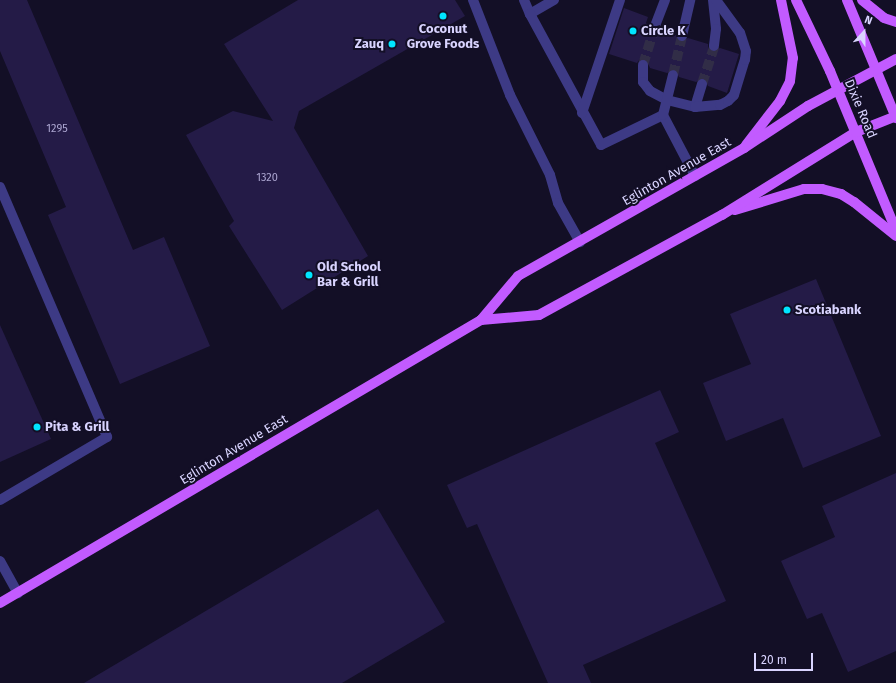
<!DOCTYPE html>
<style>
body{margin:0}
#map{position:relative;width:896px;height:683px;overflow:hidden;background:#130f26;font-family:"Fira Sans",sans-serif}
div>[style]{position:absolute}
.building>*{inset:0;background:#241b47}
.minor-tunnel>*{height:10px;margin-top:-5px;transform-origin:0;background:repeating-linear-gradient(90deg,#312d47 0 10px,transparent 0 15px)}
.minor>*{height:10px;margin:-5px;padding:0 5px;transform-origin:5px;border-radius:5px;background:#3d3a85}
.major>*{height:10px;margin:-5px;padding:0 5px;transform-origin:5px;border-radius:5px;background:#c25bff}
.dots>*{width:11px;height:11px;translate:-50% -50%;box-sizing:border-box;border:2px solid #130f26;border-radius:50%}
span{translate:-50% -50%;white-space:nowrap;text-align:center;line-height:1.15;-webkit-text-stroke:4px #130f26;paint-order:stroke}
.number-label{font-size:11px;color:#aca6d1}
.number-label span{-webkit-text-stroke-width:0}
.poi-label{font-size:13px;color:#d9d4ff;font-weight:700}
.left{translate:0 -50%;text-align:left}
.right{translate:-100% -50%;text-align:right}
.street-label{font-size:13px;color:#d9d4ff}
.north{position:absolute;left:844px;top:12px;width:40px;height:40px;-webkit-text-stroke:3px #130f26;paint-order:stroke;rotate:21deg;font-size:11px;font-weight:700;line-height:16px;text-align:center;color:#d9d4ff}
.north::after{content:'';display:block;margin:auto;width:14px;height:18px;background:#d9d4ff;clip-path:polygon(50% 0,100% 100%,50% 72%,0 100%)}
.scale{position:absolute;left:754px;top:653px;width:59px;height:18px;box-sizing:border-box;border:2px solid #d9d4ff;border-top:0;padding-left:5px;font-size:12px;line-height:14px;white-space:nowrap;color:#d9d4ff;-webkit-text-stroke:3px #130f26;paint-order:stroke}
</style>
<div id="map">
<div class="building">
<i style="clip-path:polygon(0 0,27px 0,133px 250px,164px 237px,210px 346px,120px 384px,48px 215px,66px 207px,0 51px)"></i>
<i style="clip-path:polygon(298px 0,455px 0,465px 16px,299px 111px,294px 128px,368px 256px,282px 310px,229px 226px,234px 221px,186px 135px,233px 111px,273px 121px,224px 44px)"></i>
<i style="clip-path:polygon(624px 8px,648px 17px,646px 23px,652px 32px,661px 29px,676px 34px,680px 42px,688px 38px,708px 44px,708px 49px,713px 52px,720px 48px,739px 54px,727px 93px,708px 86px,704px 78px,696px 82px,679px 77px,675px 69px,667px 73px,650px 68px,646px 59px,640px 59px,637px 63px,609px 54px)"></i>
<i style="clip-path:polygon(816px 279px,881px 436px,803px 468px,783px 418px,726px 441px,703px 383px,751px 364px,730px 314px)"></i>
<i style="clip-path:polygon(0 325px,51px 439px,0 462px)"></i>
<i style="clip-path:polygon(660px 390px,679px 432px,655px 443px,726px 601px,583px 665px,591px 683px,548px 683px,477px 524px,467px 528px,447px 485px)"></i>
<i style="clip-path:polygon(896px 473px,896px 651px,848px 672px,822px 613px,807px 619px,781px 561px,835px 537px,822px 506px)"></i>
<i style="clip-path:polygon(378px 509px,445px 622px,342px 683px,84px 683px)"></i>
</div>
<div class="minor-tunnel">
<i style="left:643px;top:65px;width:41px;rotate:-72.9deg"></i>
<i style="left:673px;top:75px;width:40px;rotate:-77deg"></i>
<i style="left:702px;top:84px;width:40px;rotate:-72deg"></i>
</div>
<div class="minor">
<i style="left:473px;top:0;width:102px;rotate:68.7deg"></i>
<i style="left:510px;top:95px;width:89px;rotate:63.4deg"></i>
<i style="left:550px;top:175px;width:29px;rotate:74deg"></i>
<i style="left:558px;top:203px;width:45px;rotate:60.6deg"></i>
<i style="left:524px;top:0;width:15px;rotate:67deg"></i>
<i style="left:554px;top:0;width:28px;rotate:150deg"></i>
<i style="left:530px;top:14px;width:149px;rotate:61.5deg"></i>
<i style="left:601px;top:145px;width:69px;rotate:-25.8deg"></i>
<i style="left:663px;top:115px;width:69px;rotate:62.3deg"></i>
<i style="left:713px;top:0;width:29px;rotate:84deg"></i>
<i style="left:716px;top:29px;width:17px;rotate:97deg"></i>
<i style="left:655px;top:26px;width:28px;rotate:-69deg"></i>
<i style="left:682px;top:36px;width:37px;rotate:-77deg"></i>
<i style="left:643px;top:65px;width:17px;rotate:90deg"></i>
<i style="left:643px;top:82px;width:11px;rotate:52deg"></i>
<i style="left:650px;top:91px;width:19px;rotate:28deg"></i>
<i style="left:667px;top:100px;width:29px;rotate:14deg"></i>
<i style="left:695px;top:107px;width:24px;rotate:-73deg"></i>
<i style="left:695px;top:107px;width:25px;rotate:-5deg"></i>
<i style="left:720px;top:105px;width:9px;rotate:-27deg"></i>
<i style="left:728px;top:101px;width:8px;rotate:-45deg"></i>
<i style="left:734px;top:95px;width:37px;rotate:-73deg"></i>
<i style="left:745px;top:60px;width:9px;rotate:-84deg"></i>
<i style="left:746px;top:51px;width:19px;rotate:-108deg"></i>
<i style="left:740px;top:33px;width:41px;rotate:-126deg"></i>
<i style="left:582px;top:113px;width:119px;rotate:-71.4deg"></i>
<i style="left:663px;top:115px;width:41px;rotate:-76deg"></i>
<i style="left:0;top:187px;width:272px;rotate:66.8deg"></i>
<i style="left:107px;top:437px;width:124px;rotate:149.5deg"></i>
<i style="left:0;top:561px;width:37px;rotate:61deg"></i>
</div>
<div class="major">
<i style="left:796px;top:0;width:79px;rotate:64.4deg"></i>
<i style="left:830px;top:71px;width:172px;rotate:67.5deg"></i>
<i style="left:847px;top:0;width:128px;rotate:67.4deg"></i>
<i style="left:862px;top:0;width:28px;rotate:39deg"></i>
<i style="left:884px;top:18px;width:13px;rotate:18deg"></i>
<i style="left:746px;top:145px;width:56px;rotate:-52.3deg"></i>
<i style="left:780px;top:101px;width:22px;rotate:-63deg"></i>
<i style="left:790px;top:81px;width:23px;rotate:-83deg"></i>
<i style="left:793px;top:58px;width:59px;rotate:-101.7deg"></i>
<i style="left:735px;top:210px;width:72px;rotate:-16.9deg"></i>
<i style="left:804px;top:189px;width:18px"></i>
<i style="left:822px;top:189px;width:20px;rotate:15deg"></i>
<i style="left:841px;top:194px;width:15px;rotate:32deg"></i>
<i style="left:854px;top:202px;width:54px;rotate:39deg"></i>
<i style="left:481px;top:320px;width:58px;rotate:-4.9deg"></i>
<i style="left:539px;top:315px;width:209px;rotate:-28.7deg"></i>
<i style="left:722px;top:215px;width:158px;rotate:-31.8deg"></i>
<i style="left:856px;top:132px;width:43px;rotate:-21.8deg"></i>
<i style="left:0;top:603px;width:558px;rotate:-30.47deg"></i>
<i style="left:481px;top:320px;width:57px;rotate:-49.9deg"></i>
<i style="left:518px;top:276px;width:260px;rotate:-29.5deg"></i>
<i style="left:744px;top:148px;width:77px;rotate:-33.3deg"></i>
<i style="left:808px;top:106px;width:100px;rotate:-28.1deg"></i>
</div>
<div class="dots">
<i style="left:443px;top:16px;background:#00e5ff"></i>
<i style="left:633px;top:31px;background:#00e5ff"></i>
<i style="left:392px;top:44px;background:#00e5ff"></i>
<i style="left:309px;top:275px;background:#00e5ff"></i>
<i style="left:787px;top:310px;background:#00e5ff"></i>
<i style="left:37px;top:427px;background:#00e5ff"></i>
</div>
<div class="number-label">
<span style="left:57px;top:129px">1295</span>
<span style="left:267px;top:178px">1320</span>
</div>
<div class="poi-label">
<span style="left:443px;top:37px">Coconut<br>Grove Foods</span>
<span class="left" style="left:641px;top:31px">Circle K</span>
<span class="right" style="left:384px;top:44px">Zauq</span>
<span class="left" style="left:317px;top:275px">Old School<br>Bar &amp; Grill</span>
<span class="left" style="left:795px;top:310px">Scotiabank</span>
<span class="left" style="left:45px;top:427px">Pita &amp; Grill</span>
</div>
<div class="street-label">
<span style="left:860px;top:109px;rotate:67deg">Dixie Road</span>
<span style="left:677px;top:172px;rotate:-30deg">Eglinton Avenue East</span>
<span style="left:234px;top:450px;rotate:-31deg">Eglinton Avenue East</span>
</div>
<div class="north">N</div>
<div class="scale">20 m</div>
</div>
